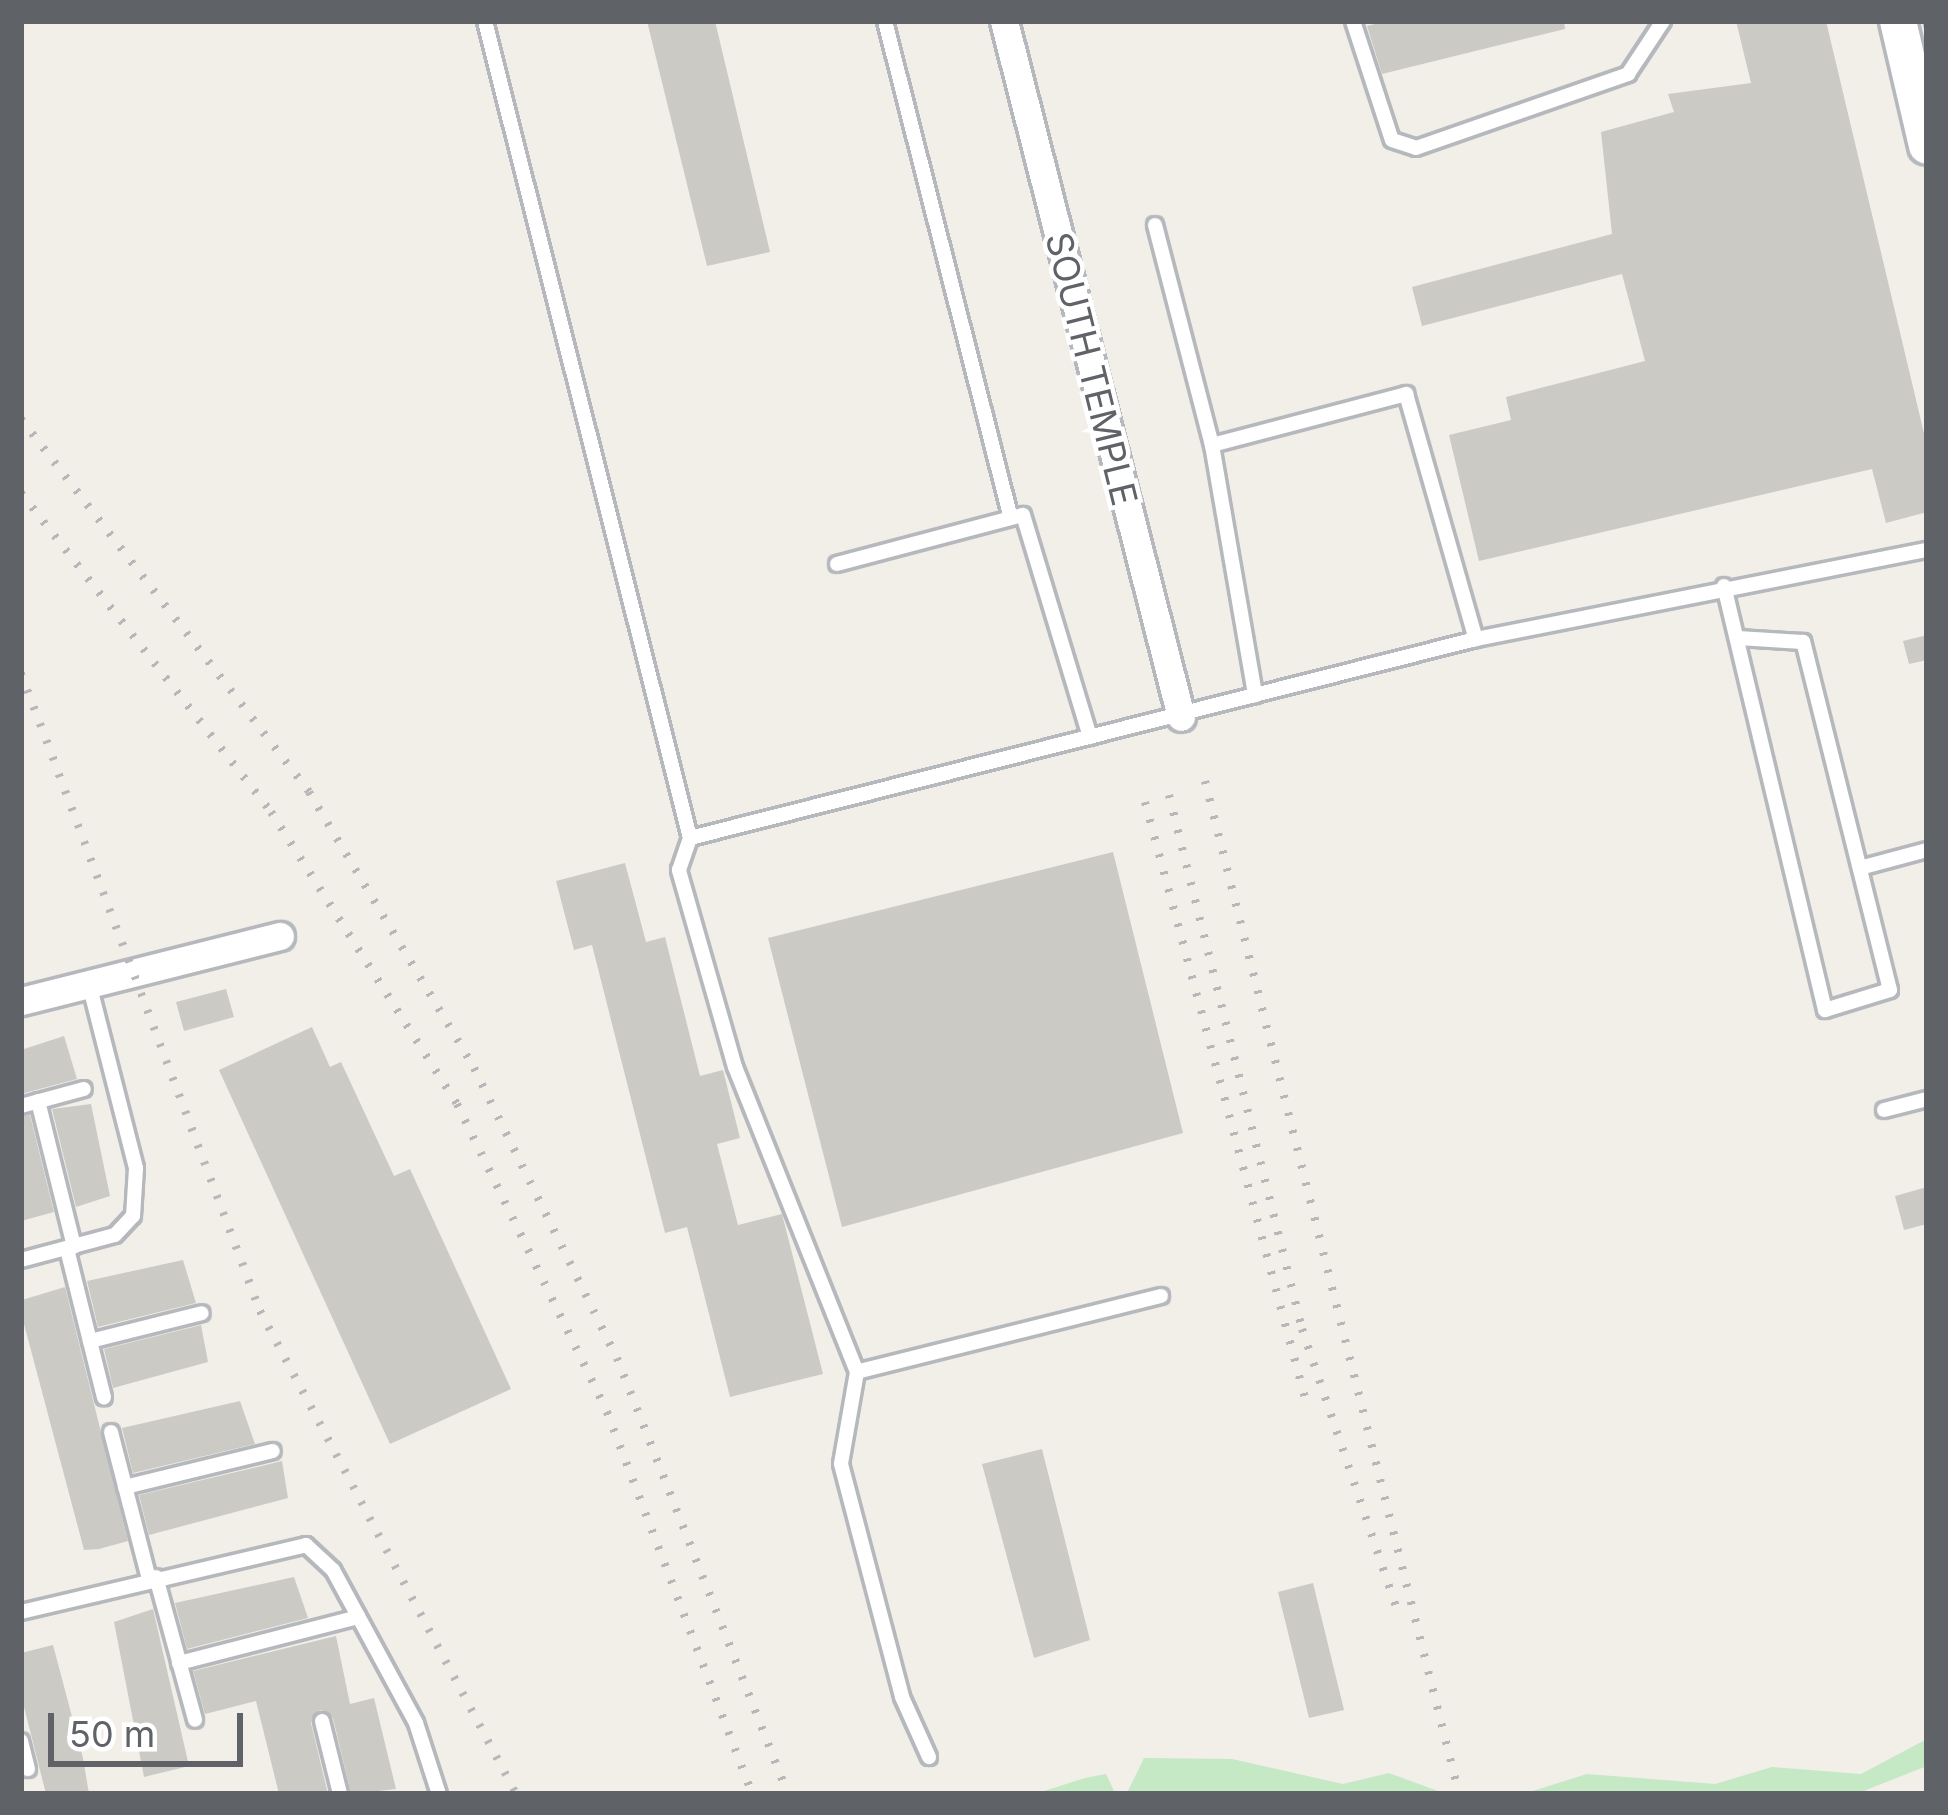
<!DOCTYPE html>
<style>
body{margin:0}
#map{position:relative;width:1948px;height:1815px;overflow:hidden;background:#f1efe8;font-family:Inter,sans-serif}
div>[style]{position:absolute}
.green>*{inset:0;background:#c5e8c5}
.building>*{inset:0;background:#cccac5}
.roads{filter:drop-shadow(3px 0 #b5b8bc) drop-shadow(-3px 0 #b5b8bc) drop-shadow(0 3px #b5b8bc) drop-shadow(0 -3px #b5b8bc)}
.service>*{height:14px;margin:-7px;padding:0 7px;transform-origin:7px;border-radius:7px;background:#fff}
.minor>*{height:27px;margin:-13.5px;padding:0 13.5px;transform-origin:13.5px;border-radius:13.5px;background:#fff}
.secondary>*{height:36px;margin:-18px;padding:0 18px;transform-origin:18px;border-radius:18px;background:#fff}
.tram>*{height:3px;margin:-1.5px;padding:0 1.5px;transform-origin:1.5px;border-radius:1.5px;background:#b6b7b8}
.rail>*{height:8px;margin-top:-4px;transform-origin:0;background:repeating-linear-gradient(90deg,#b6b7b8 0 3px,transparent 0 18px)}
span{translate:-50% -50%;white-space:nowrap;text-align:center;line-height:1.15;-webkit-text-stroke:9px #fff;paint-order:stroke}
.street-label{font-size:36px;color:#5f6368}
.frame{position:absolute;inset:0;border:24px solid #5f6368;pointer-events:none}
.scale{position:absolute;left:48px;top:1713px;width:195px;height:54px;box-sizing:border-box;border:6px solid #5f6368;border-top:0;padding-left:15px;font-size:36px;line-height:42px;white-space:nowrap;color:#5f6368;-webkit-text-stroke:9px #fff;paint-order:stroke}
</style>
<div id="map">
<div class="green">
<i style="clip-path:polygon(1927px 1739px,1927px 1766px,1856px 1794px,1523px 1794px,1587px 1774px,1715px 1784px,1772px 1767px,1861px 1774px)"></i>
<i style="clip-path:polygon(1144px 1758px,1232px 1759px,1343px 1784px,1389px 1773px,1446px 1794px,1127px 1793px)"></i>
<i style="clip-path:polygon(1106px 1774px,1115px 1793px,1035px 1794px,1085px 1778px)"></i>
</div>
<div class="building">
<i style="clip-path:polygon(647px 21px,715px 21px,770px 252px,707px 266px)"></i>
<i style="clip-path:polygon(1387px 21px,1564px 21px,1565px 29px,1382px 74px,1367px 26px)"></i>
<i style="clip-path:polygon(1736px 21px,1826px 21px,1927px 446px,1927px 512px,1886px 523px,1872px 469px,1479px 561px,1449px 435px,1511px 420px,1506px 397px,1645px 361px,1622px 274px,1422px 326px,1412px 287px,1612px 234px,1601px 132px,1674px 112px,1668px 94px,1751px 83px)"></i>
<i style="clip-path:polygon(1927px 635px,1927px 660px,1909px 664px,1903px 641px)"></i>
<i style="clip-path:polygon(1113px 852px,1183px 1133px,842px 1227px,768px 938px)"></i>
<i style="clip-path:polygon(625px 863px,646px 942px,665px 937px,700px 1076px,723px 1070px,740px 1138px,717px 1144px,738px 1225px,782px 1214px,823px 1374px,730px 1397px,687px 1227px,665px 1233px,592px 945px,574px 950px,556px 881px)"></i>
<i style="clip-path:polygon(226px 989px,234px 1017px,184px 1031px,176px 1002px)"></i>
<i style="clip-path:polygon(312px 1027px,330px 1067px,341px 1062px,394px 1176px,410px 1169px,511px 1389px,390px 1444px,219px 1070px)"></i>
<i style="clip-path:polygon(64px 1036px,77px 1079px,21px 1094px,21px 1050px)"></i>
<i style="clip-path:polygon(91px 1104px,110px 1196px,76px 1207px,52px 1109px)"></i>
<i style="clip-path:polygon(30px 1115px,54px 1212px,21px 1221px,21px 1117px)"></i>
<i style="clip-path:polygon(1927px 1187px,1927px 1224px,1904px 1230px,1895px 1196px)"></i>
<i style="clip-path:polygon(183px 1260px,196px 1303px,98px 1327px,87px 1281px)"></i>
<i style="clip-path:polygon(65px 1287px,128px 1541px,99px 1549px,84px 1550px,24px 1324px,22px 1300px)"></i>
<i style="clip-path:polygon(201px 1325px,208px 1362px,113px 1388px,104px 1349px)"></i>
<i style="clip-path:polygon(240px 1401px,255px 1444px,133px 1473px,122px 1428px)"></i>
<i style="clip-path:polygon(1042px 1449px,1090px 1640px,1034px 1658px,982px 1464px)"></i>
<i style="clip-path:polygon(282px 1461px,288px 1498px,149px 1535px,139px 1495px)"></i>
<i style="clip-path:polygon(294px 1577px,308px 1618px,187px 1649px,175px 1603px)"></i>
<i style="clip-path:polygon(1313px 1583px,1344px 1710px,1309px 1718px,1278px 1592px)"></i>
<i style="clip-path:polygon(153px 1609px,189px 1766px,144px 1777px,114px 1622px)"></i>
<i style="clip-path:polygon(336px 1636px,350px 1704px,374px 1698px,396px 1789px,351px 1794px,333px 1718px,320px 1710px,311px 1723px,328px 1794px,279px 1794px,256px 1701px,205px 1714px,193px 1671px)"></i>
<i style="clip-path:polygon(53px 1645px,83px 1758px,89px 1794px,46px 1794px,21px 1695px,21px 1653px)"></i>
</div>
<div class="roads">
<div class="service">
<i style="left:485px;top:21px;width:842px;rotate:75.91deg"></i>
<i style="left:885px;top:21px;width:505px;rotate:75.8deg"></i>
<i style="left:1353px;top:21px;width:125px;rotate:71.9deg"></i>
<i style="left:1392px;top:140px;width:25px;rotate:18deg"></i>
<i style="left:1416px;top:148px;width:225px;rotate:-19.2deg"></i>
<i style="left:1628px;top:74px;width:64px;rotate:-56.6deg"></i>
<i style="left:1155px;top:225px;width:227px;rotate:75.5deg"></i>
<i style="left:1212px;top:445px;width:201px;rotate:-14.7deg"></i>
<i style="left:1406px;top:394px;width:255px;rotate:74.1deg"></i>
<i style="left:1212px;top:445px;width:254px;rotate:80.2deg"></i>
<i style="left:837px;top:564px;width:192px;rotate:-14.8deg"></i>
<i style="left:1023px;top:515px;width:232px;rotate:73.2deg"></i>
<i style="left:1724px;top:586px;width:436px;rotate:76.6deg"></i>
<i style="left:1825px;top:1010px;width:68px;rotate:-17.1deg"></i>
<i style="left:1890px;top:990px;width:359px;rotate:-104deg"></i>
<i style="left:1803px;top:642px;width:66px;rotate:-176.5deg"></i>
<i style="left:1860px;top:868px;width:69px;rotate:-15deg"></i>
<i style="left:38px;top:1101px;width:150px;rotate:76.1deg"></i>
<i style="left:21px;top:1106px;width:65px;rotate:-15.1deg"></i>
<i style="left:1884px;top:1110px;width:44px;rotate:-14.3deg"></i>
<i style="left:67px;top:1249px;width:153px;rotate:76deg"></i>
<i style="left:21px;top:1260px;width:97px;rotate:-14.9deg"></i>
<i style="left:115px;top:1235px;width:26px;rotate:-47deg"></i>
<i style="left:133px;top:1216px;width:48px;rotate:-86.4deg"></i>
<i style="left:136px;top:1168px;width:190px;rotate:-104.3deg"></i>
<i style="left:1161px;top:1296px;width:313px;rotate:166deg"></i>
<i style="left:857px;top:1372px;width:328px;rotate:-111.8deg"></i>
<i style="left:735px;top:1067px;width:205px;rotate:-105.9deg"></i>
<i style="left:679px;top:870px;width:34px;rotate:-71deg"></i>
<i style="left:690px;top:838px;width:811px;rotate:-14.21deg"></i>
<i style="left:1476px;top:639px;width:460px;rotate:-11.2deg"></i>
<i style="left:90px;top:1341px;width:115px;rotate:-14deg"></i>
<i style="left:857px;top:1372px;width:93px;rotate:99.9deg"></i>
<i style="left:841px;top:1464px;width:241px;rotate:75.3deg"></i>
<i style="left:902px;top:1697px;width:66px;rotate:65.8deg"></i>
<i style="left:111px;top:1432px;width:152px;rotate:75.5deg"></i>
<i style="left:125px;top:1487px;width:152px;rotate:-13.7deg"></i>
<i style="left:156px;top:1577px;width:148px;rotate:74.7deg"></i>
<i style="left:21px;top:1612px;width:293px;rotate:-13.2deg"></i>
<i style="left:306px;top:1545px;width:37px;rotate:43deg"></i>
<i style="left:333px;top:1570px;width:174px;rotate:61.5deg"></i>
<i style="left:416px;top:1723px;width:75px;rotate:72.1deg"></i>
<i style="left:179px;top:1663px;width:185px;rotate:-14.4deg"></i>
<i style="left:322px;top:1721px;width:75px;rotate:76.1deg"></i>
<i style="left:21px;top:1741px;width:29px;rotate:76deg"></i>
</div>
<div class="minor">
<i style="left:1004px;top:21px;width:718px;rotate:75.73deg"></i>
<i style="left:21px;top:1001px;width:267px;rotate:-14.1deg"></i>
</div>
<div class="secondary">
<i style="left:1898px;top:21px;width:128px;rotate:76.9deg"></i>
</div>
</div>
<div class="tram">
<i style="left:1923px;top:21px;width:16px;rotate:75deg"></i>
</div>
<div class="rail">
<i style="left:21px;top:419px;width:471px;rotate:52.3deg"></i>
<i style="left:309px;top:792px;width:322px;rotate:59.1deg"></i>
<i style="left:474px;top:1068px;width:323px;rotate:63.8deg"></i>
<i style="left:617px;top:1358px;width:468px;rotate:68.6deg"></i>
<i style="left:21px;top:493px;width:405px;rotate:51.9deg"></i>
<i style="left:271px;top:812px;width:346px;rotate:57.5deg"></i>
<i style="left:457px;top:1104px;width:343px;rotate:64deg"></i>
<i style="left:607px;top:1412px;width:409px;rotate:69.2deg"></i>
<i style="left:21px;top:673px;width:681px;rotate:69.46deg"></i>
<i style="left:260px;top:1311px;width:547px;rotate:62.08deg"></i>
<i style="left:1205px;top:781px;width:1044px;rotate:75.92deg"></i>
<i style="left:1169px;top:795px;width:550px;rotate:76.01deg"></i>
<i style="left:1302px;top:1329px;width:302px;rotate:71.3deg"></i>
<i style="left:1145px;top:802px;width:617px;rotate:74.97deg"></i>
</div>
<div class="street-label">
<span style="left:1091px;top:369px;rotate:76deg">SOUTH TEMPLE</span>
</div>
<div class="frame"></div>
<div class="scale">50 m</div>
</div>
